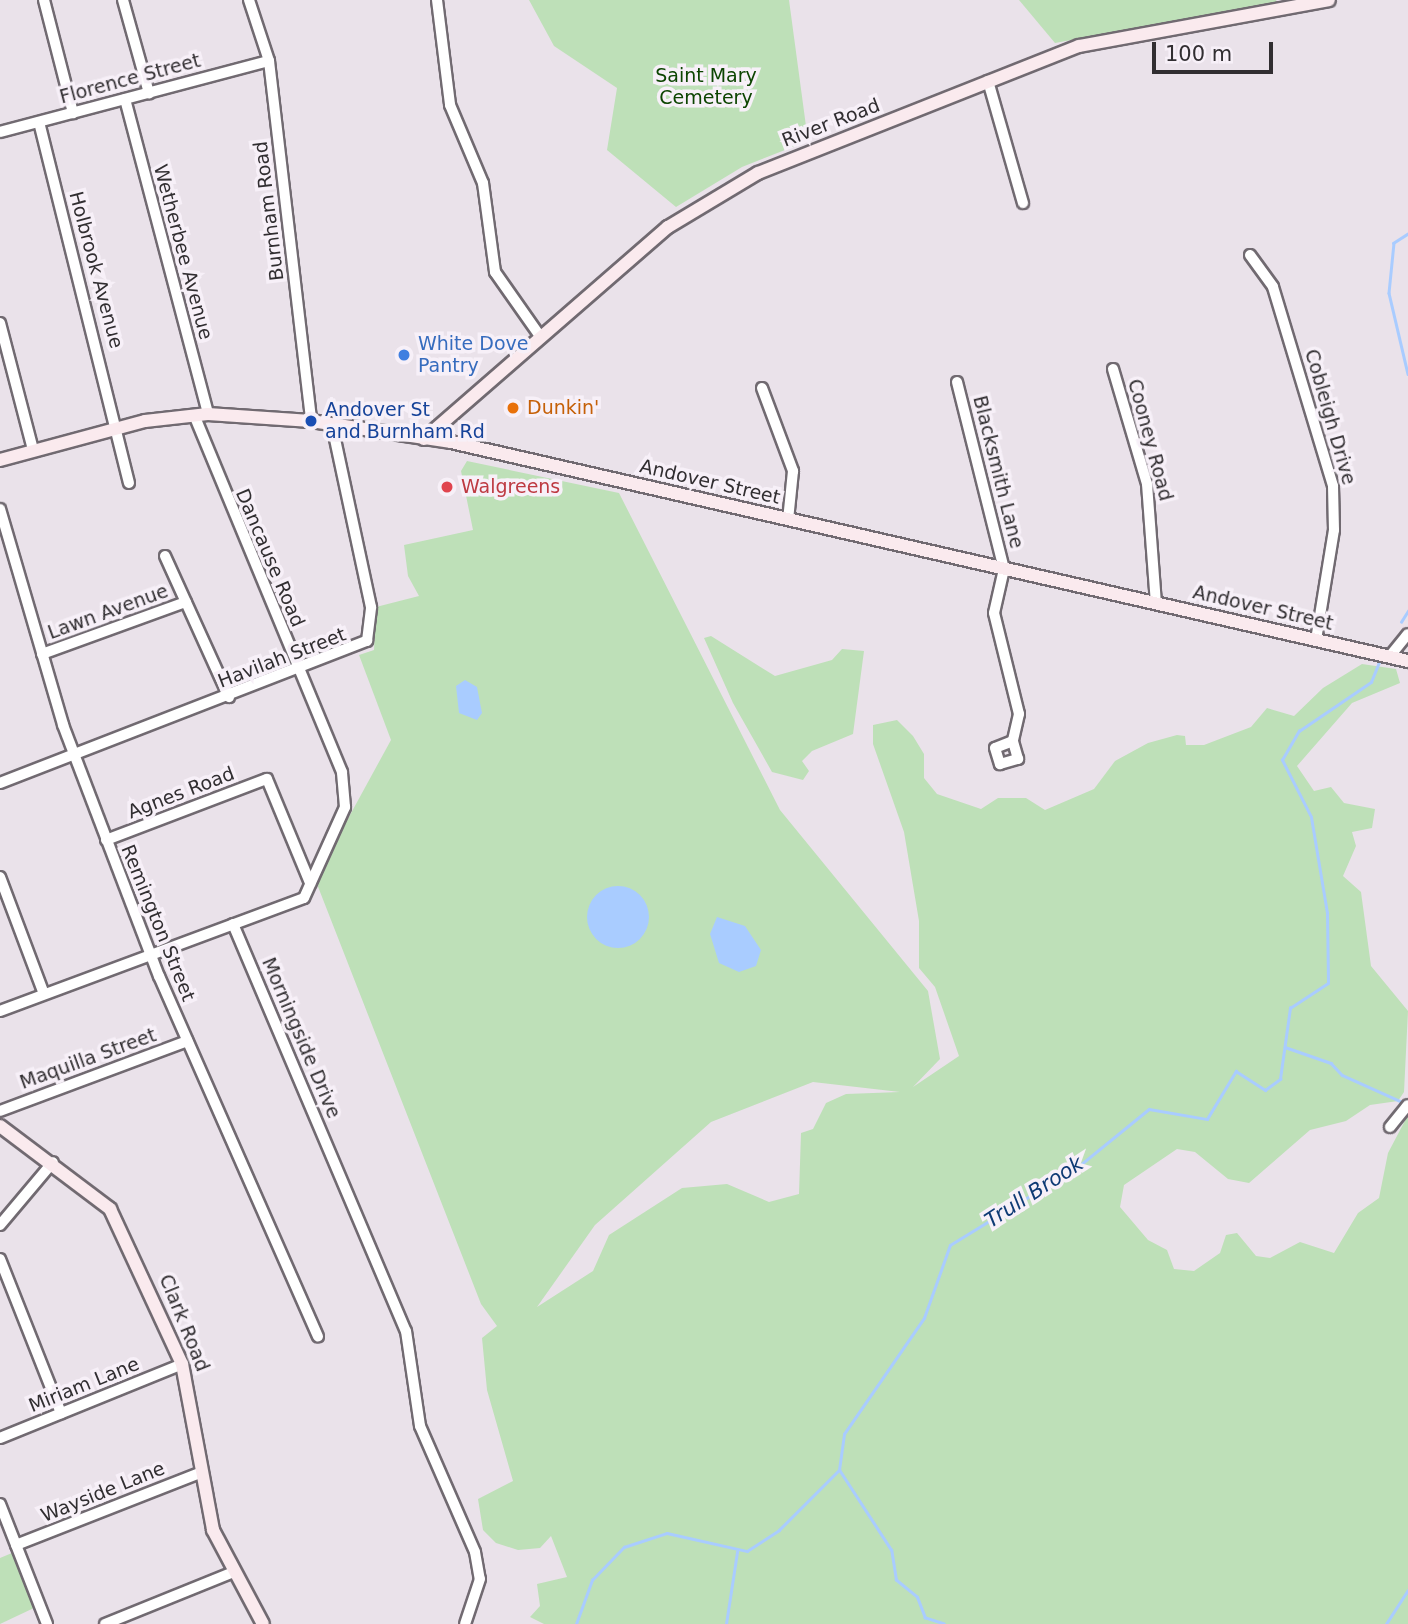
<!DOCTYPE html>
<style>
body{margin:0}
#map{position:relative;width:1408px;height:1624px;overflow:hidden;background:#eae2ea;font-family:"DejaVu Sans",sans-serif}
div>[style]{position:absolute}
.green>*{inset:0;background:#bee0b8}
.water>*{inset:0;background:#a9ccff}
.round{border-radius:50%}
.stream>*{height:2.5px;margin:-1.25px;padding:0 1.25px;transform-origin:1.25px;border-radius:1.25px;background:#a9ccff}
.roads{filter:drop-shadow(2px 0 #716a71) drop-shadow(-2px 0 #716a71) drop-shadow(0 2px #716a71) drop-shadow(0 -2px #716a71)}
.street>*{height:10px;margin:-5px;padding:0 5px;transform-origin:5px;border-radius:5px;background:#fff}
.secondary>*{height:12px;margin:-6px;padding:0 6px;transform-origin:6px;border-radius:6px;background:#faeaee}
.dots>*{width:19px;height:19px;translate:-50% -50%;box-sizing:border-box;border:4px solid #f7f0f8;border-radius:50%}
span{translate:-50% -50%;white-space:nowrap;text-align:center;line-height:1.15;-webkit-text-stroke:7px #f7f0f8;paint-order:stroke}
.park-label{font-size:19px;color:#0c4501}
.street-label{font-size:19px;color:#312e31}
.shop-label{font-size:19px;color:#366cbe}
.left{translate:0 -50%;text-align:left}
.food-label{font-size:19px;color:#c56008}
.transit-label{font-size:19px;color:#164399}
.health-label{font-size:19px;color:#be3a42}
.water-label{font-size:21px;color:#0e3a74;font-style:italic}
.scale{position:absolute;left:1152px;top:42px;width:121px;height:32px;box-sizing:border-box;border:4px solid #312e31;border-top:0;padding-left:9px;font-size:21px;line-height:24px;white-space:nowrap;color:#312e31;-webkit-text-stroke:5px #f7f0f8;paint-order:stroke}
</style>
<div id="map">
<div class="green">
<i style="clip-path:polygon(529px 0,789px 0,808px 141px,742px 167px,676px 207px,607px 150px,617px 88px,554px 46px)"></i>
<i style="clip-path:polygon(1019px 0,1276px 0,1277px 2px,1055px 43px)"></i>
<i style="clip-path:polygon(evenodd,467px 461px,619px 493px,780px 810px,928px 991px,940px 1059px,913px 1087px,959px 1056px,935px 987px,919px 968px,919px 921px,904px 832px,873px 744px,873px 725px,897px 720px,913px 736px,924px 754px,924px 778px,937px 794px,981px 809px,998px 798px,1026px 798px,1045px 810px,1094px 789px,1115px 761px,1148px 743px,1177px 735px,1185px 736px,1186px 745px,1204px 745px,1251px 727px,1267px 708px,1294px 716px,1323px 688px,1362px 664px,1396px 669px,1400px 683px,1352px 703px,1297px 766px,1314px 791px,1331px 787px,1344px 803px,1375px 809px,1372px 828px,1352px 832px,1356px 846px,1343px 876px,1361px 892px,1371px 966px,1408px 1011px,1404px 1092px,1398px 1101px,1370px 1105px,1346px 1121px,1310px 1130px,1249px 1183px,1228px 1179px,1195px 1152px,1177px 1149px,1124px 1185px,1120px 1207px,1148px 1240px,1167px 1250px,1174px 1269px,1194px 1271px,1220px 1253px,1226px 1235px,1237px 1233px,1256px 1256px,1270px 1258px,1300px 1242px,1334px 1253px,1358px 1213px,1379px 1198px,1388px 1153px,1408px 1115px,1408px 1624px,544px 1624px,530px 1617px,540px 1606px,537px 1584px,567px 1577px,551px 1536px,540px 1548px,518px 1550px,496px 1543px,483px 1530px,478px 1499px,513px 1481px,487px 1390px,482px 1338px,497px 1326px,481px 1304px,315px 879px,391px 740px,359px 655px,374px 650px,376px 607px,419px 596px,408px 576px,404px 545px,473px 530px,461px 471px,467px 461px,813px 1082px,900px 1092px,846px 1094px,826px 1103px,813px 1129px,801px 1133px,799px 1194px,769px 1202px,727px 1184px,682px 1188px,609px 1235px,593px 1271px,537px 1307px,595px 1225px,711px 1122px,813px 1082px)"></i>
<i style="clip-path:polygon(711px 636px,775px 676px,832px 660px,842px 649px,864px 651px,853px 734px,812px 751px,802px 761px,809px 771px,803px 780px,772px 772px,733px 703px,704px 638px)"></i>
<i style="clip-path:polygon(12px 1553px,36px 1607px,0 1624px,0 1558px)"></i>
</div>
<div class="water">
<i style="clip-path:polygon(465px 680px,477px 687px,482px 713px,477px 720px,459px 713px,456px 686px)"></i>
<i class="round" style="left:587px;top:886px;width:62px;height:62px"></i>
<i style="clip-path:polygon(717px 917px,745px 926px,761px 950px,756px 966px,739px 972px,719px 963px,710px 934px)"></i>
</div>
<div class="stream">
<i style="left:1408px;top:234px;width:17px;rotate:147deg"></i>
<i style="left:1394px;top:243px;width:50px;rotate:95.7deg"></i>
<i style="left:1389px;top:293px;width:83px;rotate:76.8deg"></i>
<i style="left:1401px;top:622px;width:13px;rotate:-58deg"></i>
<i style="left:1285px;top:1047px;width:49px;rotate:19.2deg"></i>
<i style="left:1331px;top:1063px;width:16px;rotate:47deg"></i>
<i style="left:1342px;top:1075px;width:66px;rotate:24.2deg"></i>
<i style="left:576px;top:1624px;width:47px;rotate:-70deg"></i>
<i style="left:592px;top:1580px;width:46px;rotate:-45.9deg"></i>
<i style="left:624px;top:1547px;width:45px;rotate:-18deg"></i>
<i style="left:667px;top:1533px;width:82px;rotate:12.7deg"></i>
<i style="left:747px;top:1551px;width:38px;rotate:-33deg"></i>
<i style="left:779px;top:1530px;width:85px;rotate:-45deg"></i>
<i style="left:726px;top:1624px;width:73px;rotate:-81.3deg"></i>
<i style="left:944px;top:1624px;width:20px;rotate:-162deg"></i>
<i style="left:925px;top:1618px;width:22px;rotate:-111deg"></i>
<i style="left:917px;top:1597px;width:27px;rotate:-141deg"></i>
<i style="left:896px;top:1580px;width:30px;rotate:-99deg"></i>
<i style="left:891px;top:1550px;width:95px;rotate:-123deg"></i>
<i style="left:839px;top:1470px;width:36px;rotate:-82deg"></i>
<i style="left:844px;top:1434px;width:141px;rotate:-55.4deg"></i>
<i style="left:924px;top:1318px;width:77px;rotate:-70.4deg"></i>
<i style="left:950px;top:1245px;width:151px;rotate:-31.5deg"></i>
<i style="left:1079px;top:1166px;width:90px;rotate:-39.2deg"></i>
<i style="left:1149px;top:1109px;width:59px;rotate:9.8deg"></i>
<i style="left:1207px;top:1119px;width:56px;rotate:-58.9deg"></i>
<i style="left:1236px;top:1071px;width:35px;rotate:33deg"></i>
<i style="left:1265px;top:1090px;width:19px;rotate:-36deg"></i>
<i style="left:1280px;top:1079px;width:72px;rotate:-82deg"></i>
<i style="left:1290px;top:1008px;width:45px;rotate:-33.3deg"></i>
<i style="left:1328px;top:983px;width:70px;rotate:-90.8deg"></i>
<i style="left:1327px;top:913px;width:97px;rotate:-99.5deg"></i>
<i style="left:1311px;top:817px;width:64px;rotate:-117deg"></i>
<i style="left:1282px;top:760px;width:34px;rotate:-60deg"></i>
<i style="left:1299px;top:731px;width:87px;rotate:-34.2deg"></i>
<i style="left:1371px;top:682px;width:22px;rotate:-68deg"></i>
<i style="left:1386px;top:1624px;width:40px;rotate:-57.1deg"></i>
</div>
<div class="roads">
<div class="street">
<i style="left:44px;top:0;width:117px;rotate:75.6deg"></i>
<i style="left:123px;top:0;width:97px;rotate:74.4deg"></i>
<i style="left:249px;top:0;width:64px;rotate:71.8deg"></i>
<i style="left:269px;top:61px;width:362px;rotate:83.3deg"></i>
<i style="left:437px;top:0;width:106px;rotate:82.9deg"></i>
<i style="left:450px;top:105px;width:85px;rotate:67.1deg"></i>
<i style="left:483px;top:183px;width:90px;rotate:82.3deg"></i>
<i style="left:495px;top:272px;width:78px;rotate:54.9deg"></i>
<i style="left:988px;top:81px;width:127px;rotate:74deg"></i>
<i style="left:125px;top:99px;width:326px;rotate:75.2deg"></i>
<i style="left:39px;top:122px;width:372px;rotate:76deg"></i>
<i style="left:0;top:132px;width:278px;rotate:-14.8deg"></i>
<i style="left:1250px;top:255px;width:39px;rotate:54deg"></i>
<i style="left:1273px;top:287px;width:208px;rotate:73.2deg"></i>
<i style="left:1333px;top:486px;width:44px;rotate:88.7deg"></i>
<i style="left:1334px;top:530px;width:111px;rotate:99.3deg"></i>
<i style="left:0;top:323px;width:131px;rotate:75.4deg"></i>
<i style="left:1113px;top:369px;width:120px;rotate:73.5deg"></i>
<i style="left:1147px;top:484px;width:120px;rotate:85.7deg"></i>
<i style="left:957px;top:382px;width:193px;rotate:75.9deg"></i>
<i style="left:1004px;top:569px;width:45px;rotate:102.8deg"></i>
<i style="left:994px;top:613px;width:104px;rotate:76.1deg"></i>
<i style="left:1019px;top:714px;width:28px;rotate:103deg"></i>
<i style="left:1013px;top:741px;width:19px;rotate:159deg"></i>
<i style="left:995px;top:748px;width:17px;rotate:73deg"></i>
<i style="left:1000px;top:764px;width:19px;rotate:-16deg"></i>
<i style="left:1018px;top:759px;width:19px;rotate:-106deg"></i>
<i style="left:762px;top:388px;width:89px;rotate:69.5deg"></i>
<i style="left:793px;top:471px;width:49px;rotate:95.8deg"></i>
<i style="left:0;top:509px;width:225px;rotate:73.7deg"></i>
<i style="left:63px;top:725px;width:269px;rotate:69.1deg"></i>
<i style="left:159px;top:976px;width:394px;rotate:66.2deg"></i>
<i style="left:165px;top:556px;width:155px;rotate:65.6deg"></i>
<i style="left:42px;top:654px;width:153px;rotate:-19.9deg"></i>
<i style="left:1390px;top:656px;width:28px;rotate:-51deg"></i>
<i style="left:0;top:783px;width:394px;rotate:-21.2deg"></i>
<i style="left:367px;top:641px;width:34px;rotate:-83deg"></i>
<i style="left:371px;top:607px;width:186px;rotate:-102.1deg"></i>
<i style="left:106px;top:840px;width:172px;rotate:-20.8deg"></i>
<i style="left:267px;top:779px;width:113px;rotate:67.5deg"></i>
<i style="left:0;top:877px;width:125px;rotate:69.4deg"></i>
<i style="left:233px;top:924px;width:442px;rotate:67deg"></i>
<i style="left:406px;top:1331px;width:96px;rotate:81.6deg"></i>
<i style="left:420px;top:1426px;width:137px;rotate:66.4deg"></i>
<i style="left:475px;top:1552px;width:27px;rotate:80deg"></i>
<i style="left:480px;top:1579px;width:47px;rotate:108.4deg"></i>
<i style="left:0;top:1011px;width:324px;rotate:-20.4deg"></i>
<i style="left:304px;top:898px;width:100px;rotate:-65.7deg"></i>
<i style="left:345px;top:807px;width:35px;rotate:-95deg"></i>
<i style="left:342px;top:772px;width:386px;rotate:-112.5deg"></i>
<i style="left:0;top:1111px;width:200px;rotate:-20.5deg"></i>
<i style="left:1390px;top:1127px;width:28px;rotate:-51deg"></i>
<i style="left:0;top:1225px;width:82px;rotate:-49.9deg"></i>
<i style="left:0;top:1259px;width:166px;rotate:68.4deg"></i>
<i style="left:0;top:1438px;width:196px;rotate:-22.1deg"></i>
<i style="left:0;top:1504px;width:129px;rotate:68.6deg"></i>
<i style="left:16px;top:1545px;width:200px;rotate:-21.4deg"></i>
<i style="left:105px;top:1624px;width:136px;rotate:-22deg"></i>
</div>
<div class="secondary">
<i style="left:424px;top:439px;width:323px;rotate:-41deg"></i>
<i style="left:668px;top:227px;width:105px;rotate:-31deg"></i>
<i style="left:758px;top:173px;width:345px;rotate:-21.6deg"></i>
<i style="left:1079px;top:46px;width:254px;rotate:-10.4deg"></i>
<i style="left:0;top:460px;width:150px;rotate:-15.1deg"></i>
<i style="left:145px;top:421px;width:63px;rotate:-6.3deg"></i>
<i style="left:208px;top:414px;width:103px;rotate:3.9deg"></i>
<i style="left:311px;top:421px;width:142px;rotate:8.5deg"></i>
<i style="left:451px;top:442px;width:982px;rotate:12.89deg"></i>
<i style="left:0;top:1126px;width:138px;rotate:37deg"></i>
<i style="left:110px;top:1209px;width:171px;rotate:65.1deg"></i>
<i style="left:182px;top:1364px;width:169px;rotate:79.4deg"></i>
<i style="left:213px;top:1530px;width:106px;rotate:62deg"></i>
</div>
</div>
<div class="dots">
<i style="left:404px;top:355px;background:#3f7fe0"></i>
<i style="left:513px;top:408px;background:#e8710a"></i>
<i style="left:311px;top:421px;background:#1a4fb4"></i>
<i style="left:447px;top:487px;background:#e0444e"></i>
</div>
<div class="park-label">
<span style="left:706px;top:87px">Saint Mary<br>Cemetery</span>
</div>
<div class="street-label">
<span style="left:130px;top:79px;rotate:-15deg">Florence Street</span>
<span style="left:831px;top:123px;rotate:-21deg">River Road</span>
<span style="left:269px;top:211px;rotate:-97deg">Burnham Road</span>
<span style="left:183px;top:252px;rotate:75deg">Wetherbee Avenue</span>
<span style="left:96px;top:270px;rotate:75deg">Holbrook Avenue</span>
<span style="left:1330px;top:417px;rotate:74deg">Cobleigh Drive</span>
<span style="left:1150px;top:440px;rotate:75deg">Cooney Road</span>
<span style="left:998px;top:472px;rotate:76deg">Blacksmith Lane</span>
<span style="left:710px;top:482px;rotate:13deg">Andover Street</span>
<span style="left:270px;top:558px;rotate:67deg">Dancause Road</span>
<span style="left:1263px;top:608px;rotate:13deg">Andover Street</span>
<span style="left:108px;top:612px;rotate:-20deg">Lawn Avenue</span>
<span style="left:282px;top:658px;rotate:-21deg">Havilah Street</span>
<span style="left:181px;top:793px;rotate:-21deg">Agnes Road</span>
<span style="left:158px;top:923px;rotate:68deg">Remington Street</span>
<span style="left:301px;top:1038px;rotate:67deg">Morningside Drive</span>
<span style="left:88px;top:1059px;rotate:-20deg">Maquilla Street</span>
<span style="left:184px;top:1323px;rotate:68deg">Clark Road</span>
<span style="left:84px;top:1385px;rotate:-22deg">Miriam Lane</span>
<span style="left:103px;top:1492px;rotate:-22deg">Wayside Lane</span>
</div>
<div class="shop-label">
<span class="left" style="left:418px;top:355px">White Dove<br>Pantry</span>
</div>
<div class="food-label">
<span class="left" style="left:527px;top:408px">Dunkin'</span>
</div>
<div class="transit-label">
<span class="left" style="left:325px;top:421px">Andover St<br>and Burnham Rd</span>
</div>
<div class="health-label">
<span class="left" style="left:461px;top:487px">Walgreens</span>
</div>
<div class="water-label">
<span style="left:1034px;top:1192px;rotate:-33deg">Trull Brook</span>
</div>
<div class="scale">100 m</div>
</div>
